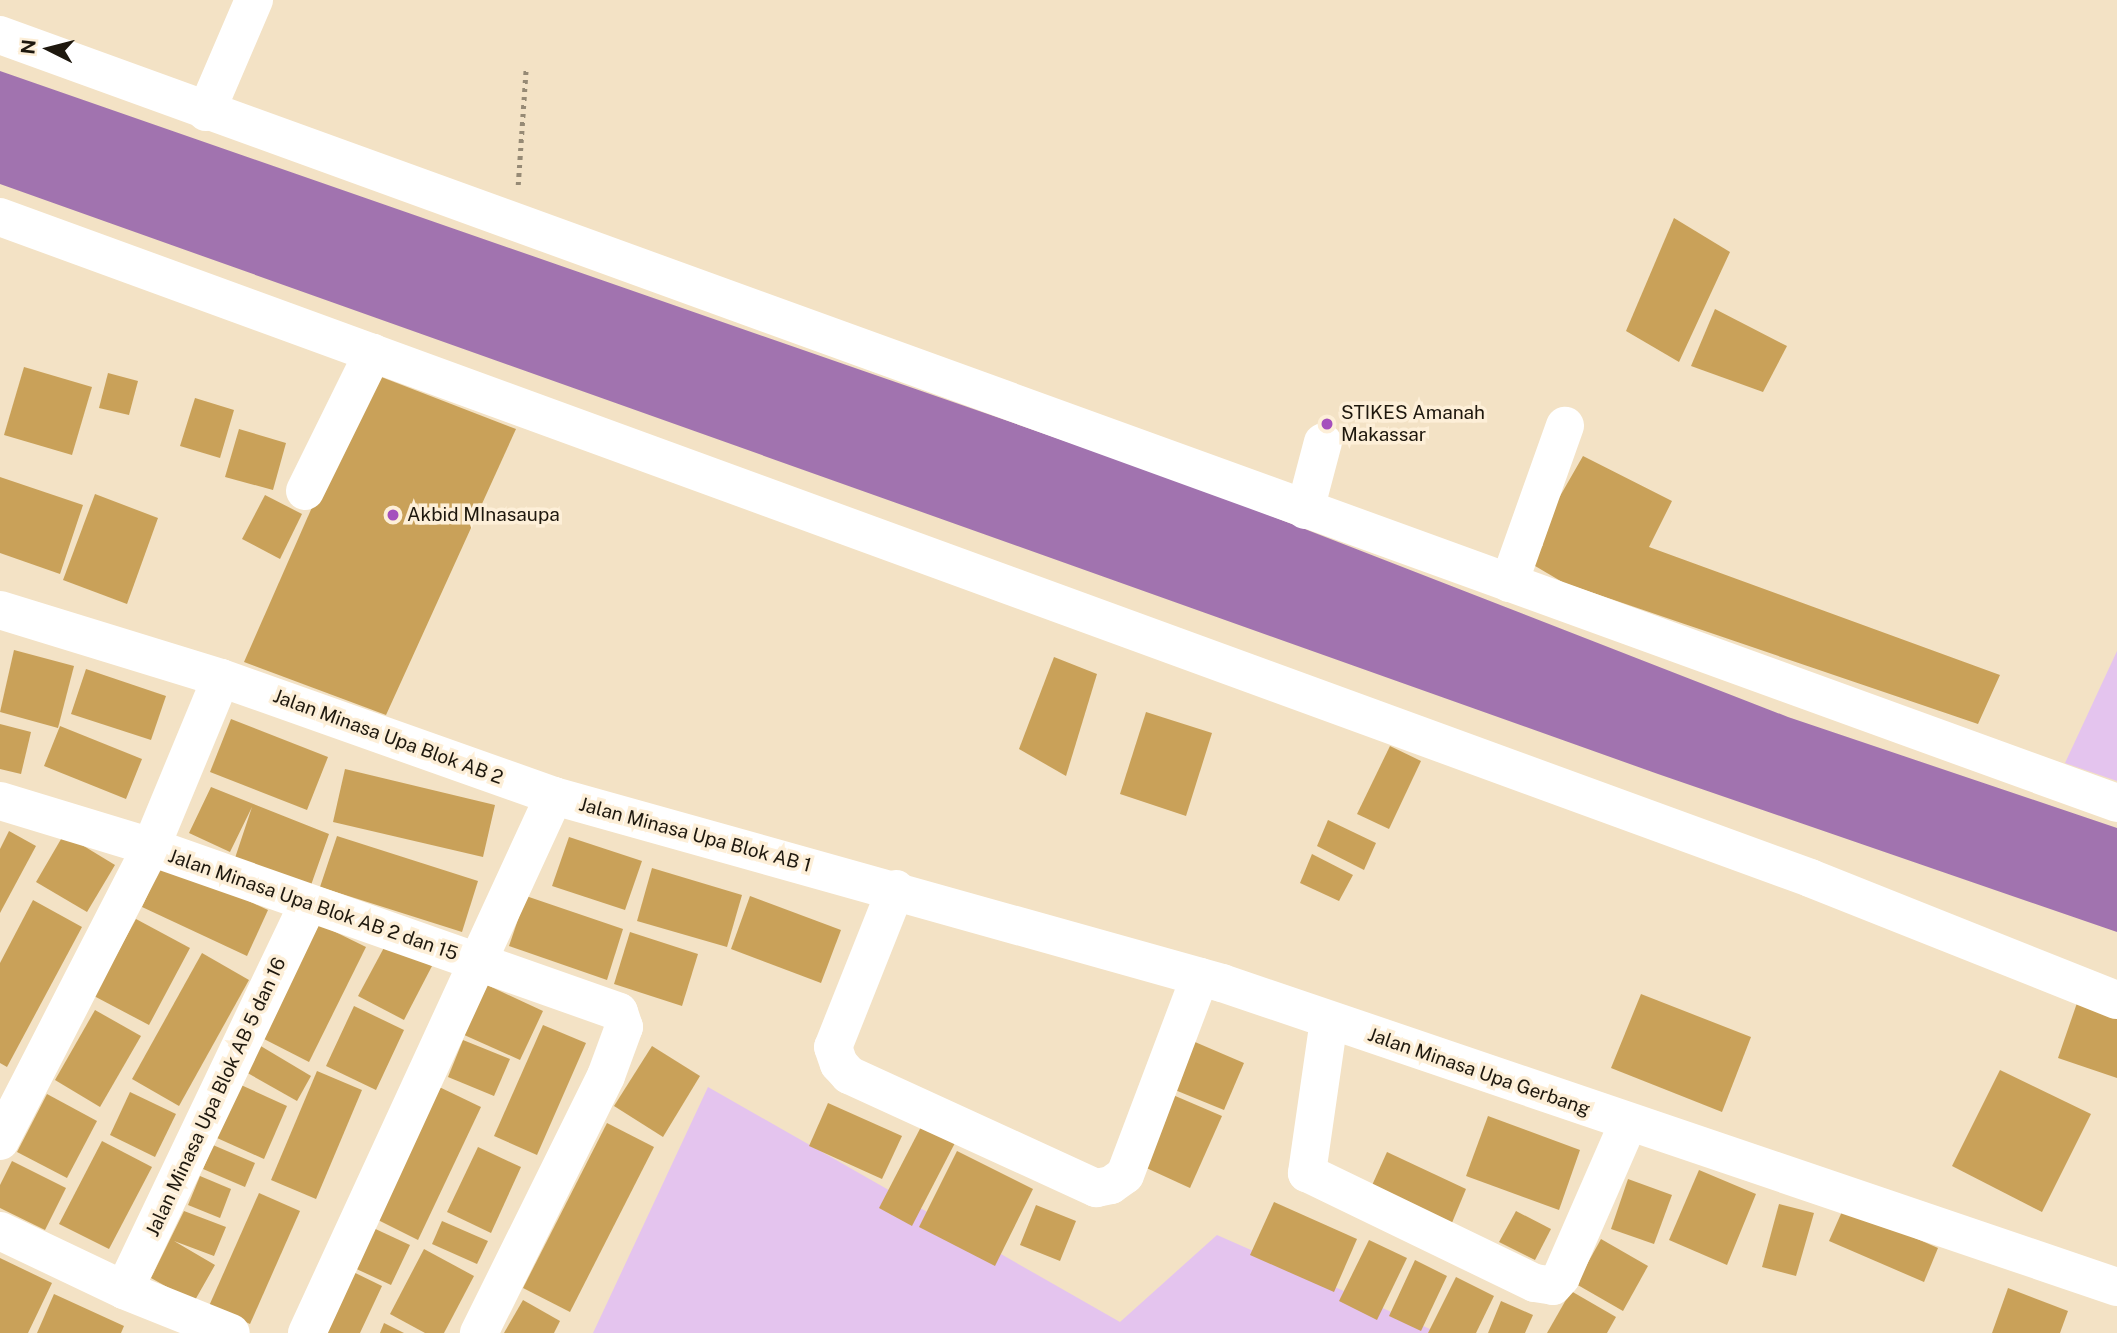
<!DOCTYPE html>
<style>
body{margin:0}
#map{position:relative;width:2117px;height:1333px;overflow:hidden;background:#f3e2c5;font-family:"Public Sans",sans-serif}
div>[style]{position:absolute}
.green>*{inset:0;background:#e4c4ee}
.water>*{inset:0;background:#a173af}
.building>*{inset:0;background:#c9a159}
.path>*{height:4.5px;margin-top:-2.25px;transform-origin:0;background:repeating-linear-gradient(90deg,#968a75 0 3.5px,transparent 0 8.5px)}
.minor>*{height:38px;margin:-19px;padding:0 19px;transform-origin:19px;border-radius:19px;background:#fff}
.dots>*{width:19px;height:19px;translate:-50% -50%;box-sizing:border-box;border:4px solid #fdefd8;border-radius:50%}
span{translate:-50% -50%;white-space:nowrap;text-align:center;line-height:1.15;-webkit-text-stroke:7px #fdefd8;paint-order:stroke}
.poi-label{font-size:19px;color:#1e180e}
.left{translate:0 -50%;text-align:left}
.street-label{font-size:19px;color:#1e180e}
.north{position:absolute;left:14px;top:14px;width:70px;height:70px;-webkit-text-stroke:5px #fdefd8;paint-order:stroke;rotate:276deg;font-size:19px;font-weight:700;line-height:28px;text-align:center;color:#1e180e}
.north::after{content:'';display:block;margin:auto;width:24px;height:32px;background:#1e180e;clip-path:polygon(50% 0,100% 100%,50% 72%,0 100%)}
</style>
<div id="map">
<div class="green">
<i style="clip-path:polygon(2117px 651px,2117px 781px,2065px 763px)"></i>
<i style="clip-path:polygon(708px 1087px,1120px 1322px,1217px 1235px,1439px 1333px,593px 1333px)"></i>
</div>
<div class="water">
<i style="clip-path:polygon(0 71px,1189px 484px,1788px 717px,2117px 828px,2117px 932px,1658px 774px,0 184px)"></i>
</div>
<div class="building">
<i style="clip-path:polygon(1674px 218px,1730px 252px,1679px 362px,1626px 331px)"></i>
<i style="clip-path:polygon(1715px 309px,1787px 346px,1763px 392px,1691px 366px)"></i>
<i style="clip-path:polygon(24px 367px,92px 387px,72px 455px,4px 435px)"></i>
<i style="clip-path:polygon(108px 373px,138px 381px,129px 415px,99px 408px)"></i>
<i style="clip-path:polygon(371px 373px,516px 429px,386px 715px,244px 662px)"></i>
<i style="clip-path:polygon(195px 398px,234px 410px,220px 458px,180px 446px)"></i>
<i style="clip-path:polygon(239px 429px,286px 443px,273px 490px,225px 477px)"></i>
<i style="clip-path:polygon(1583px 456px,1672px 501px,1649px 547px,2000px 675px,1978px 724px,1564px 583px,1530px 563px,1543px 545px,1536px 538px)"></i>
<i style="clip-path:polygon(0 477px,83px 505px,60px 574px,0 553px)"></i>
<i style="clip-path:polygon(95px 494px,158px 518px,127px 604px,63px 580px)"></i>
<i style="clip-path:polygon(265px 495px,302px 514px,280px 559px,242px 539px)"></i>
<i style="clip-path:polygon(14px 650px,74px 666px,58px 728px,0 712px)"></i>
<i style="clip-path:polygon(1054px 657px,1097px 674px,1066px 776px,1019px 749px)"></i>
<i style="clip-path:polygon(86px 669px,166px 696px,151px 740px,71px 714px)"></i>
<i style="clip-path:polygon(1146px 712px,1212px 733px,1186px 816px,1120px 794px)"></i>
<i style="clip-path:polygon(231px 719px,328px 757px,307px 810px,210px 772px)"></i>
<i style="clip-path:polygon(0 724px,31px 732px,21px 774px,0 769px)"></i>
<i style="clip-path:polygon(60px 726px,142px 759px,126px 799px,44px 766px)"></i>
<i style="clip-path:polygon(1390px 746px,1421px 761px,1389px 829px,1357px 814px)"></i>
<i style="clip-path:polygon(345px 769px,495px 805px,483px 857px,333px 822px)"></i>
<i style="clip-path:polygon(211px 787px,329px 834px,310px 888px,234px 861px,252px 807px,230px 852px,189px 833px)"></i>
<i style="clip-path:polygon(1328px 820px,1376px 843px,1364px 870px,1317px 846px)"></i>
<i style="clip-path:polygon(9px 831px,36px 846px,0 913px,0 849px)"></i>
<i style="clip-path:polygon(64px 834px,115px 865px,87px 912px,36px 882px)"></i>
<i style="clip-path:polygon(337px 836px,478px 881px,462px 932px,320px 887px)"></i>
<i style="clip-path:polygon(569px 837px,642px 861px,625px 910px,552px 886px)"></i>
<i style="clip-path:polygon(1312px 854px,1353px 875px,1339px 901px,1300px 883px)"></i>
<i style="clip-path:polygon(163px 861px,268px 910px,247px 956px,142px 907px)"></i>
<i style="clip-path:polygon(652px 868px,742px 895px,727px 947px,637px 921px)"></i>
<i style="clip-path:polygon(526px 896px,623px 929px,607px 980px,509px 946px)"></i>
<i style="clip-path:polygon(750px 896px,841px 930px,821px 983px,731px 949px)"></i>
<i style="clip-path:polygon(33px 900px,82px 927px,7px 1067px,0 1063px,0 963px)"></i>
<i style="clip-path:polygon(136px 919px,190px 948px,149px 1025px,94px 996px)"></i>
<i style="clip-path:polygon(319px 924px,366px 947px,309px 1062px,262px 1038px)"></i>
<i style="clip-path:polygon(630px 932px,698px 954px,682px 1006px,614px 984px)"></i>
<i style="clip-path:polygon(387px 942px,432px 966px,404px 1020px,358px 996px)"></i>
<i style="clip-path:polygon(202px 953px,249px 980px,179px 1106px,132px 1079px)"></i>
<i style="clip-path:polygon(485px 984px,543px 1011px,520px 1060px,462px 1034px)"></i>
<i style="clip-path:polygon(1641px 994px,1751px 1037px,1722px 1112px,1611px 1068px)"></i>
<i style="clip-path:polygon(2077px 1003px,2117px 1016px,2117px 1078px,2058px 1058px)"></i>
<i style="clip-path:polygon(354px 1006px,404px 1030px,376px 1090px,326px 1066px)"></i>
<i style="clip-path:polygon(95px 1010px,141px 1036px,100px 1107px,55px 1080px)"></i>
<i style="clip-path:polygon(543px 1025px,586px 1043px,537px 1155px,494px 1136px)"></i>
<i style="clip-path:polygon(463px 1040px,510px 1059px,494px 1096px,448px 1077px)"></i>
<i style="clip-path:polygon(1195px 1042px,1244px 1063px,1224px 1110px,1175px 1090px)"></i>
<i style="clip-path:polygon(259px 1045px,311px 1076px,297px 1101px,244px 1071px)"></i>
<i style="clip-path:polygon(652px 1046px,700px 1076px,663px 1137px,614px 1106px)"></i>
<i style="clip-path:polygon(2000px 1070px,2091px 1114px,2042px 1212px,1952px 1166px)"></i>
<i style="clip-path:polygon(317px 1071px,362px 1090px,316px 1199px,271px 1180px)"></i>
<i style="clip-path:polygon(433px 1084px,481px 1107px,418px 1240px,370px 1216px)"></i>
<i style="clip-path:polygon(241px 1085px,287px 1106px,264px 1159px,217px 1138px)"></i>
<i style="clip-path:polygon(130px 1092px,176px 1114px,155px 1157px,110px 1135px)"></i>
<i style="clip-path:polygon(47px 1094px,97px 1121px,67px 1178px,17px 1152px)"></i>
<i style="clip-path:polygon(1173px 1095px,1222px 1116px,1190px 1188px,1142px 1166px)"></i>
<i style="clip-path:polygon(828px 1103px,902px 1136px,882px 1179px,809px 1146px)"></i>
<i style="clip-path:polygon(1488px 1116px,1580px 1150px,1559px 1210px,1466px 1176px)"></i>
<i style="clip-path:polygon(607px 1123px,654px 1147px,570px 1312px,523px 1288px)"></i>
<i style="clip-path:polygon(923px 1123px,956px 1141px,912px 1226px,879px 1208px)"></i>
<i style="clip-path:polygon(102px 1141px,152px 1167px,109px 1249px,59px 1224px)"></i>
<i style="clip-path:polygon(213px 1145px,255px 1163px,245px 1187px,203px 1169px)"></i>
<i style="clip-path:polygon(478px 1147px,521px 1167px,491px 1233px,447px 1212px)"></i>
<i style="clip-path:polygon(957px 1151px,1033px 1189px,995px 1266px,919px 1227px)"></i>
<i style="clip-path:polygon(1387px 1152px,1466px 1189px,1449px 1230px,1369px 1192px)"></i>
<i style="clip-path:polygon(12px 1161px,66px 1188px,45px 1230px,0 1208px,0 1185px)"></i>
<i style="clip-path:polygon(1699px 1170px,1756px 1194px,1727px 1265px,1669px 1240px)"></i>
<i style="clip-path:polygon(200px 1176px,231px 1189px,220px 1218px,188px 1205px)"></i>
<i style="clip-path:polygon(1628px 1179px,1672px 1195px,1654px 1244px,1611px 1229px)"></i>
<i style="clip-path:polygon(259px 1193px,300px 1211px,250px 1324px,209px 1306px)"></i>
<i style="clip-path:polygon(1274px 1202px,1357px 1239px,1334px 1292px,1250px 1255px)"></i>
<i style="clip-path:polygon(1779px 1204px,1814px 1213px,1796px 1276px,1762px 1267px)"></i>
<i style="clip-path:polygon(1036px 1205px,1076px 1221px,1060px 1261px,1020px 1245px)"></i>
<i style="clip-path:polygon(1844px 1207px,1938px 1248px,1924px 1282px,1829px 1241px)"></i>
<i style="clip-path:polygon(184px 1211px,226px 1227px,214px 1256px,174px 1241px,215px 1265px,194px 1302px,151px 1278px)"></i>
<i style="clip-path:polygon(1516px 1211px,1551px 1229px,1535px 1260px,1499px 1242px)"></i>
<i style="clip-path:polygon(442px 1221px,488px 1241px,477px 1264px,432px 1244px)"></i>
<i style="clip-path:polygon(369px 1226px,410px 1245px,391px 1285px,350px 1266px)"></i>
<i style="clip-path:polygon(1601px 1239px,1648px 1266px,1623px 1311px,1576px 1284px)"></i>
<i style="clip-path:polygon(1369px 1240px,1407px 1258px,1377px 1320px,1339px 1301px)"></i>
<i style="clip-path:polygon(424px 1249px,474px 1276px,444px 1333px,425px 1333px,390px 1314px)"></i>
<i style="clip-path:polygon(0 1258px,52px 1283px,28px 1333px,0 1333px)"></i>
<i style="clip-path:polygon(1415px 1260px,1447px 1276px,1421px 1331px,1389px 1316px)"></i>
<i style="clip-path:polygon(343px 1267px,382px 1286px,360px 1333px,311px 1333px)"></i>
<i style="clip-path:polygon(1456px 1277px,1494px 1296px,1476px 1333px,1428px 1333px)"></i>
<i style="clip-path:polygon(2008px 1288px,2068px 1311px,2060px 1333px,1992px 1333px)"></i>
<i style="clip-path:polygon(1571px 1291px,1616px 1317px,1607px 1333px,1547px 1333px)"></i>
<i style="clip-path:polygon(54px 1294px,124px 1326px,121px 1333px,37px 1333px)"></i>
<i style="clip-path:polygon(523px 1300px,560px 1321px,554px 1333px,504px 1333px)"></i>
<i style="clip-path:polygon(1501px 1301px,1533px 1315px,1525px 1333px,1488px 1333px)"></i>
<i style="clip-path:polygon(384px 1323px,404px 1333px,380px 1333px)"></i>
</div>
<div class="path">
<i style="left:518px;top:185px;width:117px;rotate:-86.1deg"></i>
</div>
<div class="minor">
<i style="left:0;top:35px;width:2252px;rotate:19.94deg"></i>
<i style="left:206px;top:112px;width:122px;rotate:-66.8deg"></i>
<i style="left:0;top:217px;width:1927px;rotate:20.06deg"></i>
<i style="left:1810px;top:878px;width:330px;rotate:21.7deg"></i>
<i style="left:305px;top:491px;width:154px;rotate:-63.8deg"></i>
<i style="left:1305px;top:510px;width:70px;rotate:-75.2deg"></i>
<i style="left:1509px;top:583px;width:167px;rotate:-70.4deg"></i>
<i style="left:0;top:610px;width:231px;rotate:17.1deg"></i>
<i style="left:221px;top:678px;width:353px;rotate:19.5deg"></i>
<i style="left:554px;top:796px;width:694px;rotate:15.64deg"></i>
<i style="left:1222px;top:983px;width:945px;rotate:18.76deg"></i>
<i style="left:0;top:801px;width:158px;rotate:16.9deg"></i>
<i style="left:151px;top:847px;width:496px;rotate:19.4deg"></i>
<i style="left:619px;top:1012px;width:16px;rotate:72deg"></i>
<i style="left:624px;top:1027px;width:52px;rotate:110.2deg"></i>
<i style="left:606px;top:1076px;width:287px;rotate:116.3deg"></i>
<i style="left:896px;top:889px;width:170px;rotate:111.7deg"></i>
<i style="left:833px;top:1047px;width:18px;rotate:71deg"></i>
<i style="left:839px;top:1064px;width:15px;rotate:48deg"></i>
<i style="left:849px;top:1075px;width:272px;rotate:24.6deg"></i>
<i style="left:1096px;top:1188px;width:15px;rotate:-11deg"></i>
<i style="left:1111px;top:1185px;width:17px;rotate:-36deg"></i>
<i style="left:1125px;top:1175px;width:212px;rotate:-69.3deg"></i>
<i style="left:1329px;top:1020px;width:155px;rotate:98.2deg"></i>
<i style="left:1307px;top:1173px;width:253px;rotate:25.8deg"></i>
<i style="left:1535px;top:1283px;width:18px;rotate:9deg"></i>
<i style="left:1553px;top:1286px;width:12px;rotate:-48deg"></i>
<i style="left:1561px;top:1277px;width:167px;rotate:-66.4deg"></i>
<i style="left:0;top:1141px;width:331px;rotate:-62.8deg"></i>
<i style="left:151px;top:847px;width:183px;rotate:-67.5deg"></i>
<i style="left:0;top:1231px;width:137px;rotate:25.4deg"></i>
<i style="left:124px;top:1290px;width:115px;rotate:21.9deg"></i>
<i style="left:124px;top:1290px;width:428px;rotate:-64.5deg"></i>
<i style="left:307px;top:1333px;width:591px;rotate:-65.3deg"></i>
</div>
<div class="dots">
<i style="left:1327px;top:424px;background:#a54fbd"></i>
<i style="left:393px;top:515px;background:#a54fbd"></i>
</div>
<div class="poi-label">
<span class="left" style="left:1341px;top:424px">STIKES Amanah<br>Makassar</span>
<span class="left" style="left:407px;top:515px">Akbid MInasaupa</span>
</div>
<div class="street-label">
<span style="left:388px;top:737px;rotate:20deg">Jalan Minasa Upa Blok AB 2</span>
<span style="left:695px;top:835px;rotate:15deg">Jalan Minasa Upa Blok AB 1</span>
<span style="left:313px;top:905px;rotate:19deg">Jalan Minasa Upa Blok AB 2 dan 15</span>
<span style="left:1479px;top:1072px;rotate:19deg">Jalan Minasa Upa Gerbang</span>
<span style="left:216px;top:1097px;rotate:-65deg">Jalan Minasa Upa Blok AB 5 dan 16</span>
</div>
<div class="north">N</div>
</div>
